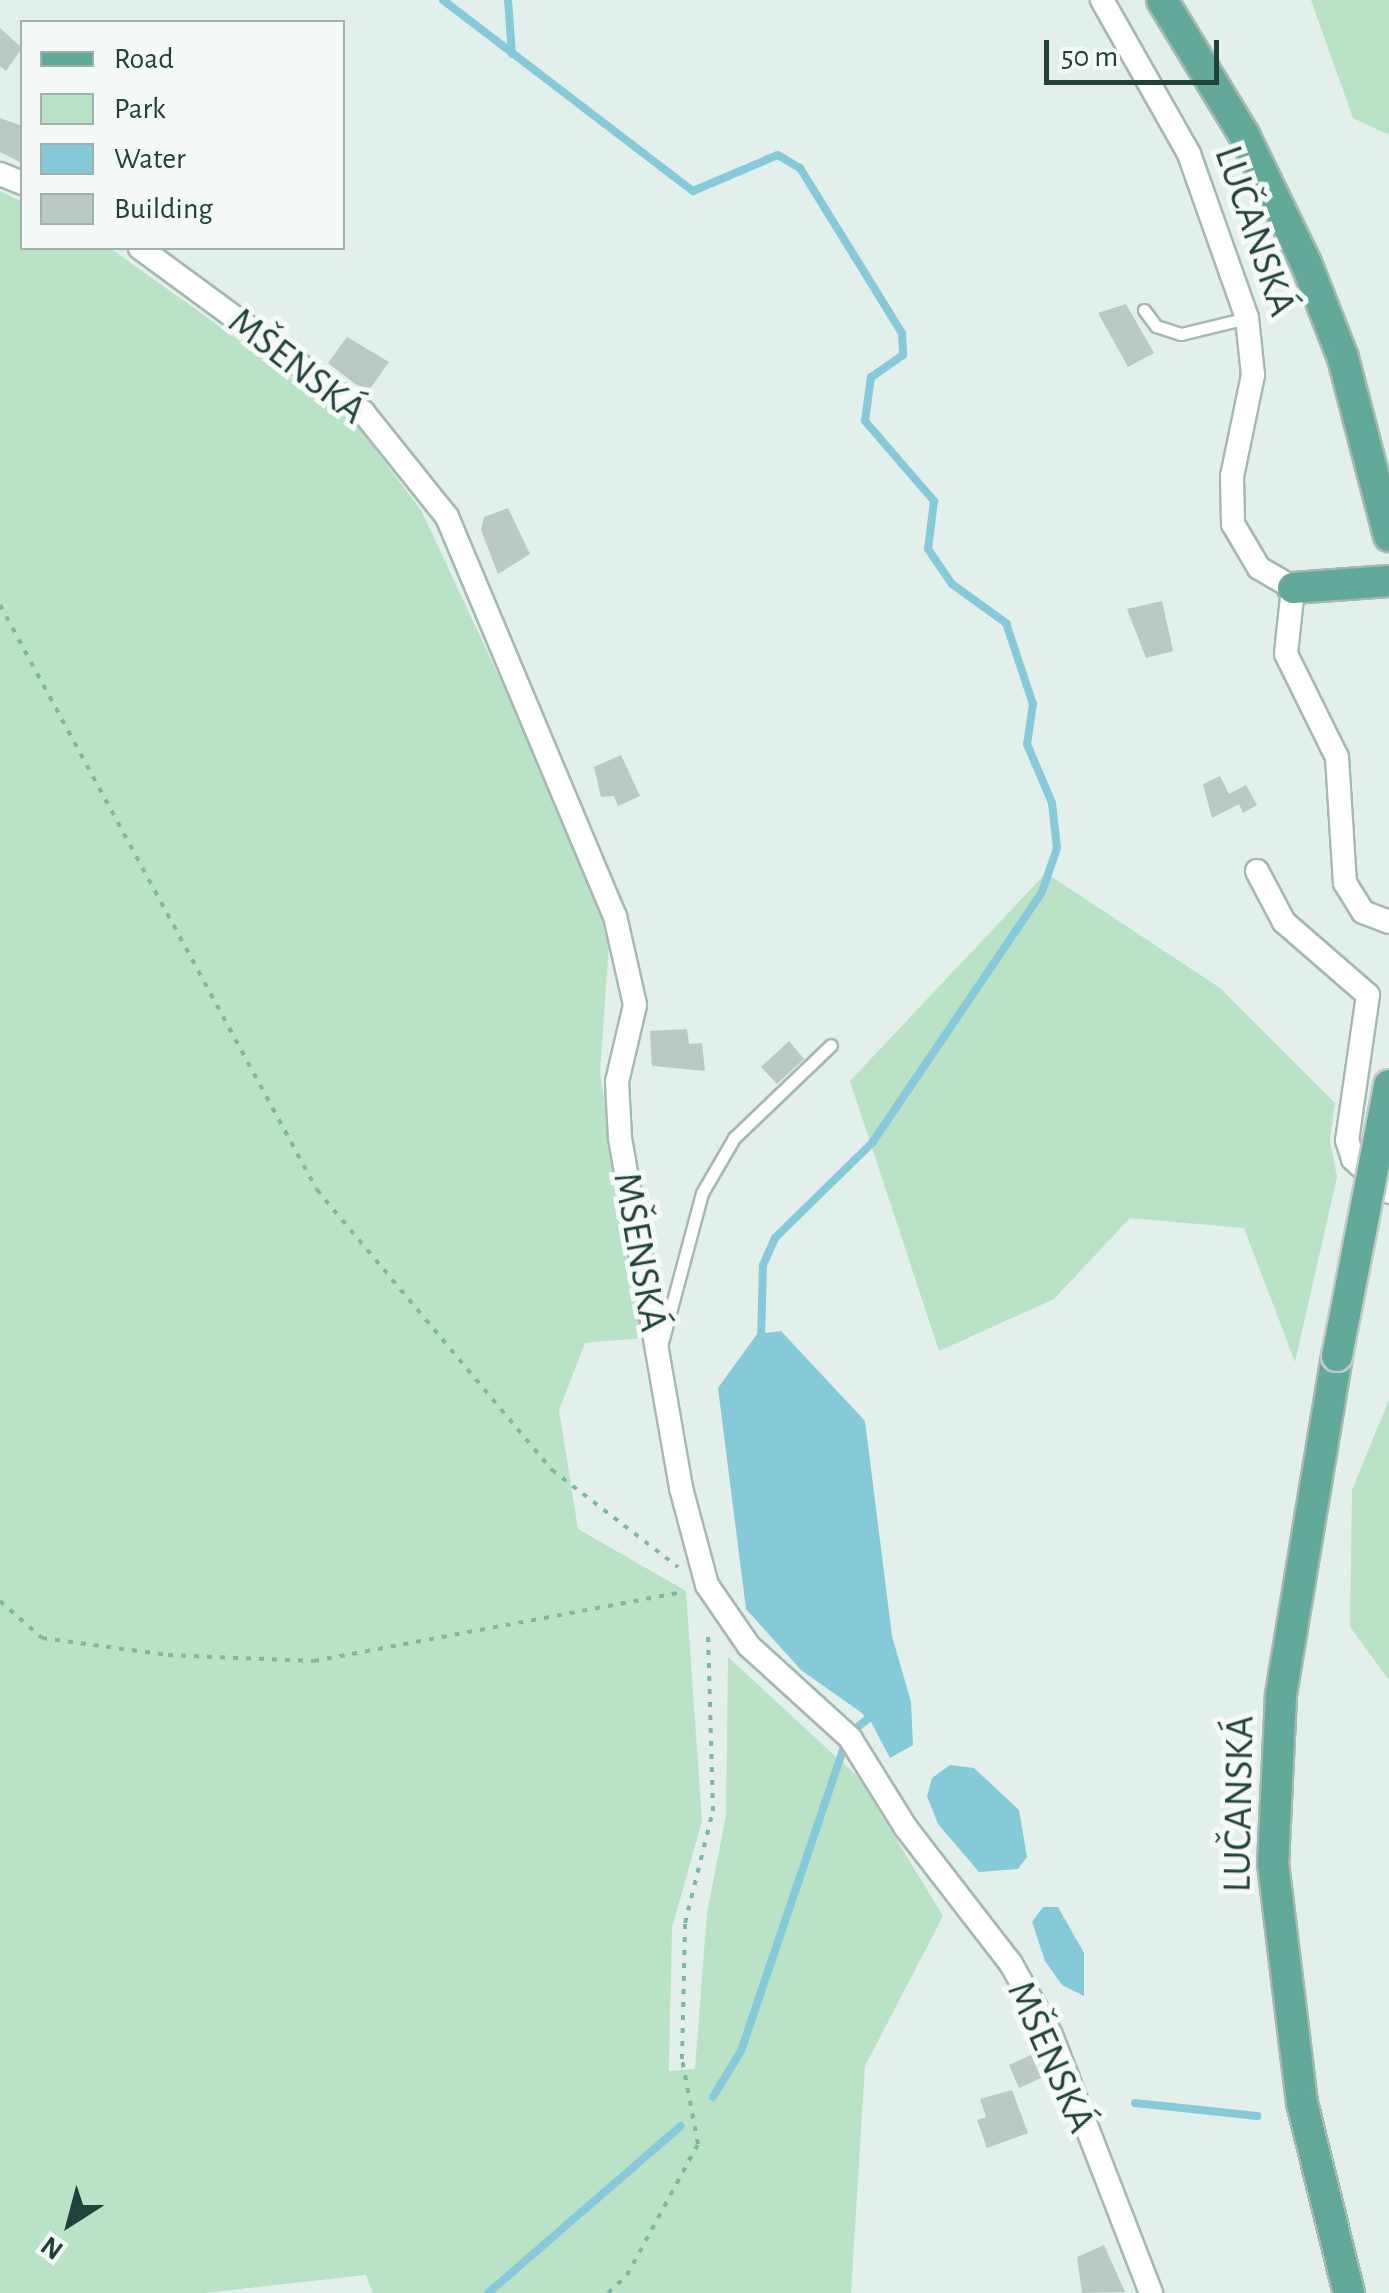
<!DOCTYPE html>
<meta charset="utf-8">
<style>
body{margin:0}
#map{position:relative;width:1389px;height:2293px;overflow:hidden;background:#e3efea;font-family:"Alegreya Sans",sans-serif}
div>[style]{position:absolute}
.green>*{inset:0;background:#bae2c6}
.water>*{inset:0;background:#86cad9}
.stream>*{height:8px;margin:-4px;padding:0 4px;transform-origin:4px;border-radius:4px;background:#86cad9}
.building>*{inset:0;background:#b8cac3}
.path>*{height:4px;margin-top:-2px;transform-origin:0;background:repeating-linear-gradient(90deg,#80b6a6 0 5px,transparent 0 13px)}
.roads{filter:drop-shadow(2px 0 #a5b8b2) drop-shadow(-2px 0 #a5b8b2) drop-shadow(0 2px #a5b8b2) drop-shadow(0 -2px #a5b8b2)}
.service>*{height:11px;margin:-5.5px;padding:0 5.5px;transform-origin:5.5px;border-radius:5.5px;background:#fff}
.minor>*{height:22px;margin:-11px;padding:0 11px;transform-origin:11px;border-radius:11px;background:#fff}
.primary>*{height:30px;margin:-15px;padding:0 15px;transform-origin:15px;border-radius:15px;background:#63a999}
.bridges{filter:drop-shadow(2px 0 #c1cac8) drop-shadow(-2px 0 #c1cac8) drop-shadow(0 2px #c1cac8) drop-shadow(0 -2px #c1cac8)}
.primary-bridge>*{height:30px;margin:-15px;padding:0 15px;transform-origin:15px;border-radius:15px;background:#63a999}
span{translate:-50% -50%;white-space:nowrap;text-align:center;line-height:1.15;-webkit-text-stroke:10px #f5faf8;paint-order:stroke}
.street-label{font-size:40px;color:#21423a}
.legend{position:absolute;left:20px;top:20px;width:325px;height:230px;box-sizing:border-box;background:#f5faf8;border:2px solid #a0b0ac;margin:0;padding:12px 18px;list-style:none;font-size:30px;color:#21423a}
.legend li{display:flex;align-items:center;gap:20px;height:50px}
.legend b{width:50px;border:2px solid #a0b0ac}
.north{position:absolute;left:20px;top:2173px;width:100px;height:100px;-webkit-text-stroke:8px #f5faf8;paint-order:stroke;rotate:216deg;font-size:28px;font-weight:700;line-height:40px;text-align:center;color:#21423a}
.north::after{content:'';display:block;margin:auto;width:35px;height:45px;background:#21423a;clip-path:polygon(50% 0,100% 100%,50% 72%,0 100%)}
.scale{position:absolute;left:1044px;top:40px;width:175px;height:45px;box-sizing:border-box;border:5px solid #21423a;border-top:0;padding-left:12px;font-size:30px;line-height:35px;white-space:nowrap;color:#21423a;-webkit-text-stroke:8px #f5faf8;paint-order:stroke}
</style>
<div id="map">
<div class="green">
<i style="clip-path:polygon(1311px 0,1389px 0,1389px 135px,1353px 118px)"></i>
<i style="clip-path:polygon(0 191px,22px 202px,22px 248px,110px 248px,356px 424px,421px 510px,578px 845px,609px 944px,600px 1073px,643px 1338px,585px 1343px,559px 1410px,578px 1529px,686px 1591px,702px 1821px,672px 1928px,669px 2071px,695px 2069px,707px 1913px,726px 1815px,728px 1657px,859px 1778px,943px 1916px,865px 2066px,851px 2293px,373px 2293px,366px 2275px,205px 2293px,0 2293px)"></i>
<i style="clip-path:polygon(1046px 873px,1220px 988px,1335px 1103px,1330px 1140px,1337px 1177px,1295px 1362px,1244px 1228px,1130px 1218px,1054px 1299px,939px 1351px,850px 1081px)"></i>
<i style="clip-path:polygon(1389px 1400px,1389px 1680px,1350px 1627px,1352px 1490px)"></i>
</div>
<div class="water">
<i style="clip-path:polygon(781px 1331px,865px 1421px,892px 1636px,911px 1702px,913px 1745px,890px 1758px,869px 1718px,801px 1670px,746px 1609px,718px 1388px,757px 1334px)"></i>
<i style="clip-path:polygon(950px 1765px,974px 1768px,1019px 1810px,1027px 1857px,1018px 1869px,979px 1872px,938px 1824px,927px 1796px,932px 1778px)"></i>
<i style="clip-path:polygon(1043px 1907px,1058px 1907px,1084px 1953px,1084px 1996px,1062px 1985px,1045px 1961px,1032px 1922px)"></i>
</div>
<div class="stream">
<i style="left:443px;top:0;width:315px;rotate:37.4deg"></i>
<i style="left:693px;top:191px;width:92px;rotate:-23deg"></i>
<i style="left:778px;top:155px;width:26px;rotate:31deg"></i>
<i style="left:800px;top:168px;width:194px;rotate:58.3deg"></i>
<i style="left:902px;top:333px;width:22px;rotate:87deg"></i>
<i style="left:903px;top:355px;width:39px;rotate:145deg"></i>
<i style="left:871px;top:377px;width:44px;rotate:97.8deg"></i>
<i style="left:865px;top:421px;width:106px;rotate:49.2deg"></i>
<i style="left:934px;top:501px;width:48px;rotate:97.1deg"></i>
<i style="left:928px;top:549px;width:42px;rotate:55.6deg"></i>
<i style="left:952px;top:584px;width:67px;rotate:35.8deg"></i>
<i style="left:1006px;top:623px;width:85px;rotate:71.6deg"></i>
<i style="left:1033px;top:704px;width:40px;rotate:98.5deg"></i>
<i style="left:1027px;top:744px;width:64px;rotate:67deg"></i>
<i style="left:1052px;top:803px;width:45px;rotate:83.7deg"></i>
<i style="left:1057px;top:848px;width:46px;rotate:108.8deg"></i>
<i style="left:1042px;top:892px;width:302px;rotate:124.1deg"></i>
<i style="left:873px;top:1142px;width:137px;rotate:135.6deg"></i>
<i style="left:775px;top:1238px;width:30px;rotate:114deg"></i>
<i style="left:763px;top:1265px;width:75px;rotate:91.5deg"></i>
<i style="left:508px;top:0;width:54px;rotate:85.8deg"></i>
<i style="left:855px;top:1729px;width:18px;rotate:-38deg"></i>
<i style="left:869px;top:1718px;width:8px;rotate:-113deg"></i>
<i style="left:713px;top:2097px;width:54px;rotate:-58.7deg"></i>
<i style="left:741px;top:2051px;width:318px;rotate:-71.3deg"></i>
<i style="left:1135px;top:2103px;width:123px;rotate:6.1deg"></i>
<i style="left:488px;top:2293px;width:255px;rotate:-40.9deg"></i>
</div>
<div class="building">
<i style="clip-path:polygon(0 28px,22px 48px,6px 71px,0 66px)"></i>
<i style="clip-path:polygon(0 118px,22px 126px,22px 163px,0 152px)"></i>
<i style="clip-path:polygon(1126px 304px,1154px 353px,1128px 367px,1098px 313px)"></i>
<i style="clip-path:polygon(347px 337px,389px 362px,367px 393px,328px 363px)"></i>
<i style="clip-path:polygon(508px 508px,530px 554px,498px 574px,481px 530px,484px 517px)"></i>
<i style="clip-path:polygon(1162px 601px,1173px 651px,1146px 658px,1127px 609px)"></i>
<i style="clip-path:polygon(621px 755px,640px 796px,618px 806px,614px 796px,601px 797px,594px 767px)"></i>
<i style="clip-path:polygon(1220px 776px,1229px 794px,1246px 785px,1257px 805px,1243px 813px,1239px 804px,1212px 818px,1203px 784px)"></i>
<i style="clip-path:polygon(687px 1029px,689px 1044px,702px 1043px,705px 1071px,652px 1066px,650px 1031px)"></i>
<i style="clip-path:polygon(789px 1041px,804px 1059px,777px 1084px,761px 1067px)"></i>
<i style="clip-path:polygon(1031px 2055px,1041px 2078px,1019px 2088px,1009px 2065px)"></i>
<i style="clip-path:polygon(1012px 2090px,1028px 2133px,987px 2148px,977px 2120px,986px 2117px,980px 2099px)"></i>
<i style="clip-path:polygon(1104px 2245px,1125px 2292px,1082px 2293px,1077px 2257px)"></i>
</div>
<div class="path">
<i style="left:0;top:605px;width:665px;rotate:61.55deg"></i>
<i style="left:317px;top:1190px;width:366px;rotate:50deg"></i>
<i style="left:552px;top:1470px;width:159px;rotate:37.6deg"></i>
<i style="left:0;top:1601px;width:56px;rotate:41.4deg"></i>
<i style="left:42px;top:1638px;width:127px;rotate:7.7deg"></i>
<i style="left:168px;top:1655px;width:146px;rotate:2.4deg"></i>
<i style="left:314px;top:1661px;width:375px;rotate:-10.6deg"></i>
<i style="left:608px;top:2293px;width:26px;rotate:-43deg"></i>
<i style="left:627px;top:2275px;width:149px;rotate:-61.5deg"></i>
<i style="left:698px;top:2144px;width:86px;rotate:-100.7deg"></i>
<i style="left:682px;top:2059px;width:136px;rotate:-88.7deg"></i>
<i style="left:685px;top:1923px;width:115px;rotate:-76deg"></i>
<i style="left:713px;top:1811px;width:182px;rotate:-91.6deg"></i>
</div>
<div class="roads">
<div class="service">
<i style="left:1144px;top:310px;width:20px;rotate:53deg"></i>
<i style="left:1156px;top:326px;width:26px;rotate:18deg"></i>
<i style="left:1181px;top:334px;width:68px;rotate:-13.6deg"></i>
<i style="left:661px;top:1346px;width:158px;rotate:-75deg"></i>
<i style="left:702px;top:1193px;width:64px;rotate:-59.8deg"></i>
<i style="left:734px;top:1138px;width:134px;rotate:-43.8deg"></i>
</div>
<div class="minor">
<i style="left:1102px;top:0;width:177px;rotate:60.5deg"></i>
<i style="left:1189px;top:154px;width:174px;rotate:70.5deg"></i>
<i style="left:1247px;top:318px;width:57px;rotate:84deg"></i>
<i style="left:1253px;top:375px;width:103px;rotate:101.7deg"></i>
<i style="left:1232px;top:476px;width:48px;rotate:88.8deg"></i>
<i style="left:1233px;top:524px;width:51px;rotate:59.4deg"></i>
<i style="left:1259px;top:568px;width:39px;rotate:30deg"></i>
<i style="left:1293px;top:588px;width:66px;rotate:96.1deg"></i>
<i style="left:1286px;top:654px;width:115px;rotate:63.7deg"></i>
<i style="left:1337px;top:757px;width:126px;rotate:86.4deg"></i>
<i style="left:1345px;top:883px;width:34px;rotate:58deg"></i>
<i style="left:1363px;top:912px;width:28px;rotate:21deg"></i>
<i style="left:0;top:174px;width:24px;rotate:22deg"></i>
<i style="left:140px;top:248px;width:277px;rotate:36.3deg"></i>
<i style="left:363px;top:412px;width:134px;rotate:51.3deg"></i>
<i style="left:447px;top:517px;width:433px;rotate:67.2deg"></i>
<i style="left:615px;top:916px;width:91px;rotate:77.3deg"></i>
<i style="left:635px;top:1005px;width:79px;rotate:103.2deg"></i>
<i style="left:617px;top:1082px;width:56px;rotate:86.9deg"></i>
<i style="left:620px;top:1138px;width:355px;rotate:80.1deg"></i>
<i style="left:681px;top:1488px;width:100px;rotate:75deg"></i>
<i style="left:707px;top:1585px;width:74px;rotate:55.5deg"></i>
<i style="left:749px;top:1646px;width:137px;rotate:42.3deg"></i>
<i style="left:850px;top:1738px;width:106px;rotate:58.1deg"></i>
<i style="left:906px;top:1828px;width:172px;rotate:52.3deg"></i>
<i style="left:1011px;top:1964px;width:81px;rotate:60.6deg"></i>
<i style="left:1051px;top:2035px;width:277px;rotate:68.8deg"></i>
<i style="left:1257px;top:871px;width:58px;rotate:62.1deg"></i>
<i style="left:1284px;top:922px;width:111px;rotate:41deg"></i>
<i style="left:1368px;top:995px;width:147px;rotate:98.2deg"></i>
<i style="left:1347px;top:1140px;width:20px;rotate:72deg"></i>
<i style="left:1353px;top:1159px;width:49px;rotate:42.5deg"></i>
</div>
<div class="primary">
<i style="left:1162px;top:0;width:158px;rotate:58.7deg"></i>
<i style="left:1244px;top:135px;width:142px;rotate:64.2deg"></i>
<i style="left:1306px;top:263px;width:102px;rotate:68.7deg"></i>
<i style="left:1343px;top:358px;width:184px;rotate:75.5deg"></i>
<i style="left:1293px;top:588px;width:96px;rotate:-4.2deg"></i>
<i style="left:1337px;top:1356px;width:344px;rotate:99.4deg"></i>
<i style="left:1281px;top:1695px;width:168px;rotate:92.7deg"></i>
<i style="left:1273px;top:1863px;width:242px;rotate:83.1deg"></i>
<i style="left:1302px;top:2103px;width:196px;rotate:76.1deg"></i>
</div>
</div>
<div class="bridges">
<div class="primary-bridge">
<i style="left:1337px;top:1356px;width:276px;rotate:-79.1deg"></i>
</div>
</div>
<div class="street-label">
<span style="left:1255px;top:231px;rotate:71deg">LUČANSKÁ</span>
<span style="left:297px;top:366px;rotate:38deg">MŠENSKÁ</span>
<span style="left:640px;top:1252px;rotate:80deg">MŠENSKÁ</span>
<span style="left:1239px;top:1804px;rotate:-89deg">LUČANSKÁ</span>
<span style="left:1051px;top:2057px;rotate:66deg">MŠENSKÁ</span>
</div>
<ul class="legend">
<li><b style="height:12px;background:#63a999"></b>Road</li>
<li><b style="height:28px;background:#bae2c6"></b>Park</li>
<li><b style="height:28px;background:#86cad9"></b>Water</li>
<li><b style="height:28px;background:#b8cac3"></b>Building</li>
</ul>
<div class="north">N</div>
<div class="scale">50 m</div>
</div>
